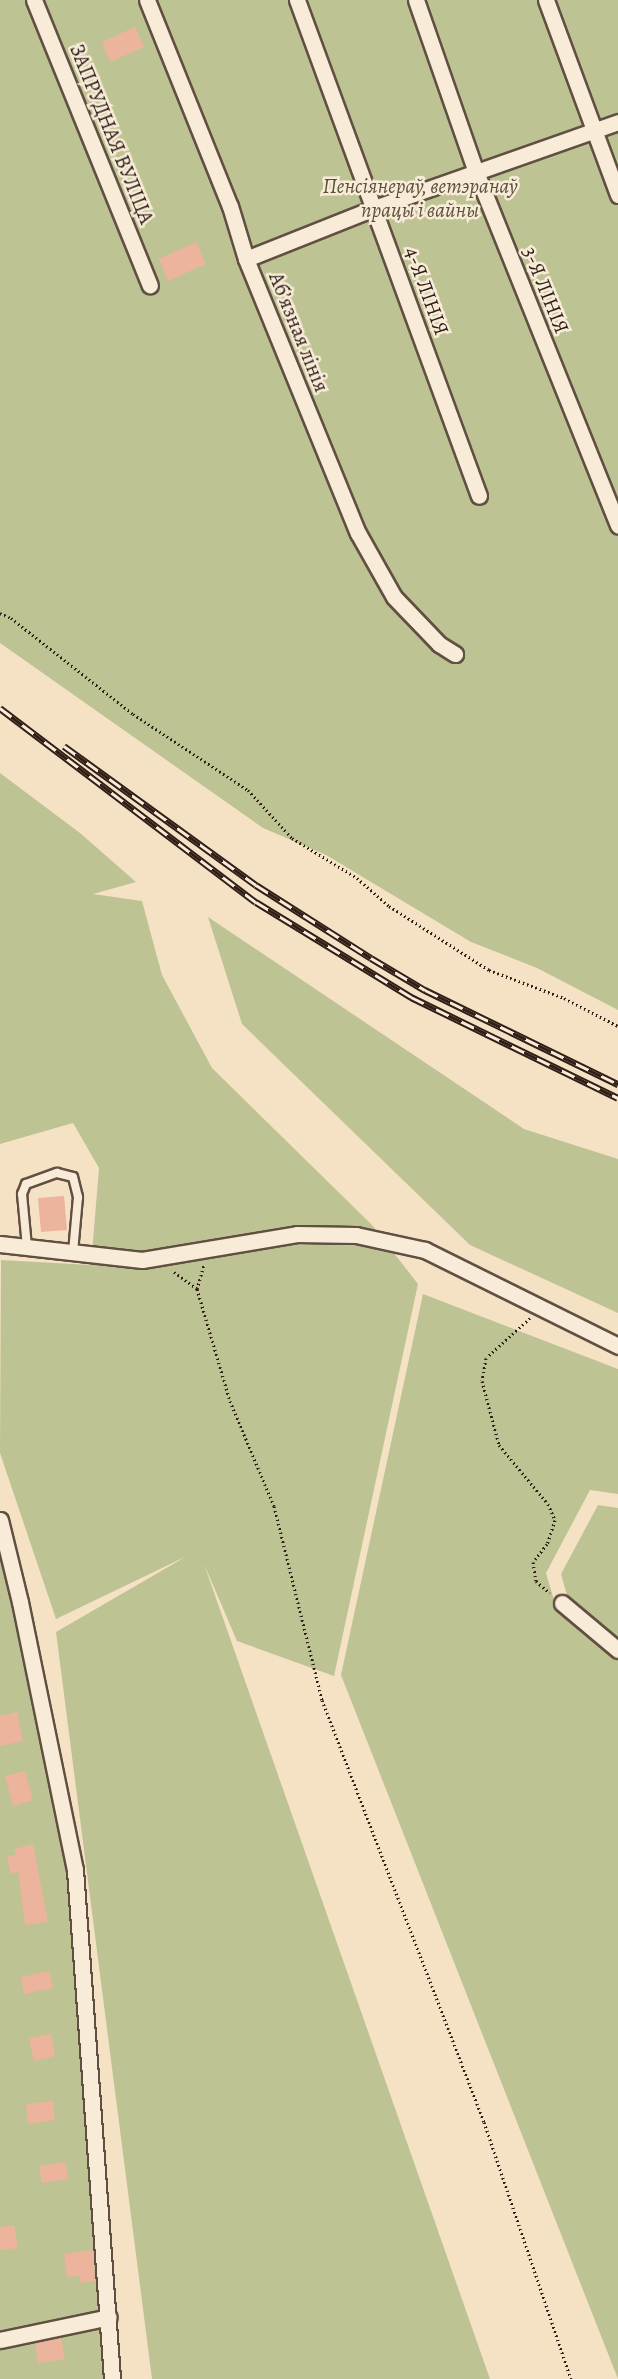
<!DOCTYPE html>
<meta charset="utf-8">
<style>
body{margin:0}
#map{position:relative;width:618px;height:2379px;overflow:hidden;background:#f5e2c5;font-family:Alegreya,serif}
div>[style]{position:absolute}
.green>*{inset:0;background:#bec393}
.building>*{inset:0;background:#ecb39d}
.path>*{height:3px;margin-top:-1.5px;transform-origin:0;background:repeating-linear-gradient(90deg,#301e17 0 1.5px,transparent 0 4.5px)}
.roads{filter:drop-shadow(2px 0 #614f42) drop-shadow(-2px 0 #614f42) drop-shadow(0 2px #614f42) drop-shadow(0 -2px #614f42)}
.service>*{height:8px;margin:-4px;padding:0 4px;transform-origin:4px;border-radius:4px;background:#f8ecd9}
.minor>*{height:15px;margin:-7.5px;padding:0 7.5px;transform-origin:7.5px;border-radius:7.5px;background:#f8ecd9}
.rail>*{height:7px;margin-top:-3.5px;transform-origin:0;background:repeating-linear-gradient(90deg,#f8ecd9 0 14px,#301e17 0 28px);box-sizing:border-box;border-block:2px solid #301e17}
span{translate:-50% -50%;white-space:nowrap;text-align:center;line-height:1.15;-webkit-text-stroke:5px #f8ecd9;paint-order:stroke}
.street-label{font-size:21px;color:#301e17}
.park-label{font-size:21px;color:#5b503c;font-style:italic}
</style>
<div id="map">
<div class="green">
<i style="clip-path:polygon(0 0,618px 0,618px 1010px,537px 968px,471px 942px,326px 855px,263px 828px,0 643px)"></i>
<i style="clip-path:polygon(0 773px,80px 833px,136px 882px,93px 894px,142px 901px,162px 975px,212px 1068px,372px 1225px,418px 1284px,334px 1676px,237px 1641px,204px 1564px,490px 2379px,152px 2379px,56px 1632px,187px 1556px,56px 1619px,0 1453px,1px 1260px,91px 1265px,99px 1168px,73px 1123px,0 1144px)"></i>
<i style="clip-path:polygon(208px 917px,524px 1129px,618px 1159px,618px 1313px,470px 1245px,242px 1024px)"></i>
<i style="clip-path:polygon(423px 1294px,618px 1369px,618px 1494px,590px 1490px,546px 1573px,556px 1607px,618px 1659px,618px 2379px,341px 1675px)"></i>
<i style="clip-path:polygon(598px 1505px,618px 1508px,618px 1641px,568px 1599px,561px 1574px)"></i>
<i style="clip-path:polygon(0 1528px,75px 1870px,110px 2379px,0 2379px)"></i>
</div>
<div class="building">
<i style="clip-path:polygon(135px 27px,144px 47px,110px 62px,102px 42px)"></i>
<i style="clip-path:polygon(196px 242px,206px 264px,168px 281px,159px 259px)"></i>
<i style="clip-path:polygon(64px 1196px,67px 1230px,41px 1232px,38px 1198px)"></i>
<i style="clip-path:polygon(17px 1712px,23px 1741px,0 1746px,0 1716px)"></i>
<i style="clip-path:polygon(25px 1771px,33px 1800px,13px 1806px,5px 1776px)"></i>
<i style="clip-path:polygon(33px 1844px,48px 1922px,25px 1925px,18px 1872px,11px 1874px,7px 1857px,16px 1854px,14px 1849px)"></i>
<i style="clip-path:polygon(49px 1971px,53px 1988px,24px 1994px,21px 1977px)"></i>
<i style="clip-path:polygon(51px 2034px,55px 2056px,34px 2061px,29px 2038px)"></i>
<i style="clip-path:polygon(53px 2101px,55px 2120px,28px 2124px,26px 2104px)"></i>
<i style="clip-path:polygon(65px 2162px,68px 2179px,42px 2183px,39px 2166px)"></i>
<i style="clip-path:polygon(14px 2225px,18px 2248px,0 2250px,0 2227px)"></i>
<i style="clip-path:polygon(93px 2250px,95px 2281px,80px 2283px,79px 2276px,67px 2277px,64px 2254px)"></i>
<i style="clip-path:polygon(61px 2337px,65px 2359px,38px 2363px,35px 2343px)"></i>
</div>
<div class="path">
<i style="left:0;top:613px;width:12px;rotate:24deg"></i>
<i style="left:11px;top:618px;width:155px;rotate:38.2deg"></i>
<i style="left:133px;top:714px;width:138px;rotate:33.5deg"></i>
<i style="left:248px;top:790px;width:65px;rotate:47.5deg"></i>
<i style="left:292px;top:838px;width:76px;rotate:31.6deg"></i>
<i style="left:357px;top:878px;width:43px;rotate:41.2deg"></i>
<i style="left:389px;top:906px;width:119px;rotate:32.6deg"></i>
<i style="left:489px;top:970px;width:80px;rotate:20.5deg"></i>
<i style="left:564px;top:998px;width:61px;rotate:27.4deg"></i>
<i style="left:174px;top:1272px;width:29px;rotate:36deg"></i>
<i style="left:197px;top:1289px;width:117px;rotate:73.6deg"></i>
<i style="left:230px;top:1401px;width:114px;rotate:67.3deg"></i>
<i style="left:274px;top:1506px;width:200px;rotate:76.1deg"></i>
<i style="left:322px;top:1700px;width:452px;rotate:69deg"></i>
<i style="left:484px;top:2122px;width:271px;rotate:71.3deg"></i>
<i style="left:197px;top:1289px;width:26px;rotate:-74deg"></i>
<i style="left:530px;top:1318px;width:59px;rotate:137.7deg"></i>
<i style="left:486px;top:1358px;width:23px;rotate:100deg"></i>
<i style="left:482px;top:1381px;width:66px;rotate:75.1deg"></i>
<i style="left:499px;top:1445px;width:77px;rotate:50.3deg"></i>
<i style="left:548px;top:1504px;width:17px;rotate:66deg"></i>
<i style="left:555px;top:1520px;width:25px;rotate:108deg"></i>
<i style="left:547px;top:1544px;width:23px;rotate:128deg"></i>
<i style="left:533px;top:1562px;width:19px;rotate:81deg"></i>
<i style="left:536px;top:1581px;width:18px;rotate:41deg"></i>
</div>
<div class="roads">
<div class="service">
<i style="left:27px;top:1247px;width:53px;rotate:-95.4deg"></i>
<i style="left:22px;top:1194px;width:11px;rotate:-68deg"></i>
<i style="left:26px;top:1184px;width:33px;rotate:-20deg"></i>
<i style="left:57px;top:1173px;width:16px;rotate:14deg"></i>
<i style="left:73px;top:1177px;width:21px;rotate:76deg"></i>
<i style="left:78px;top:1197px;width:55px;rotate:95.2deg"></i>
</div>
<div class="minor">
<i style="left:34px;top:0;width:308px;rotate:67.9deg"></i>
<i style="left:147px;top:0;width:222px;rotate:68.1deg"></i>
<i style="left:230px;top:206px;width:55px;rotate:73.2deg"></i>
<i style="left:246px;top:259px;width:296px;rotate:67.8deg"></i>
<i style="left:358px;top:533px;width:73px;rotate:60.6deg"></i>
<i style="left:394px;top:597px;width:65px;rotate:46.2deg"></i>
<i style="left:439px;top:644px;width:19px;rotate:32deg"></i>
<i style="left:297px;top:0;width:528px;rotate:69.85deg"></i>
<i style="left:416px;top:0;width:182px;rotate:70.8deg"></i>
<i style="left:476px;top:172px;width:381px;rotate:68.1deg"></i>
<i style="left:546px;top:0;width:208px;rotate:69.7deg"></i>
<i style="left:246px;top:259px;width:138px;rotate:-21.7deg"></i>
<i style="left:374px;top:208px;width:259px;rotate:-19.4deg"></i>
<i style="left:0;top:1244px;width:143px;rotate:6.4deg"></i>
<i style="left:142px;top:1260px;width:157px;rotate:-9.5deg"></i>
<i style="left:297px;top:1234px;width:59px;rotate:1deg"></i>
<i style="left:356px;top:1235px;width:71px;rotate:12.3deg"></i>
<i style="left:425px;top:1250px;width:216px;rotate:26.4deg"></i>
<i style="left:0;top:1520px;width:84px;rotate:76.3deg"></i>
<i style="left:20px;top:1602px;width:274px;rotate:78.4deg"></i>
<i style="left:75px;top:1870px;width:510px;rotate:85.84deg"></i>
<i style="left:562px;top:1603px;width:73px;rotate:40deg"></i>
<i style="left:0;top:2340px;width:111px;rotate:-11.9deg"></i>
</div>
</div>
<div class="rail">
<i style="left:0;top:708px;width:321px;rotate:37.2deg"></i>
<i style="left:256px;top:902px;width:182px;rotate:31.5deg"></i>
<i style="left:411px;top:997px;width:230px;rotate:26deg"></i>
<i style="left:64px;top:746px;width:237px;rotate:35.9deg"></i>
<i style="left:256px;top:885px;width:136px;rotate:32.4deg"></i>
<i style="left:371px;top:958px;width:63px;rotate:30.7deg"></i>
<i style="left:425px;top:990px;width:215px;rotate:26deg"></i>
</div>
<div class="street-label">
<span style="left:112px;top:134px;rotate:68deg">ЗАПРУДНАЯ ВУЛІЦА</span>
<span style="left:546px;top:290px;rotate:68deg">3-Я ЛІНІЯ</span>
<span style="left:427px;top:291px;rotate:70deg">4-Я ЛІНІЯ</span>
<span style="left:299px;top:332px;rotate:68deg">Абʼязная лінія</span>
</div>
<div class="park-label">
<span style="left:420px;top:198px">Пенсіянераў, ветэранаў<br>працы і вайны</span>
</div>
</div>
